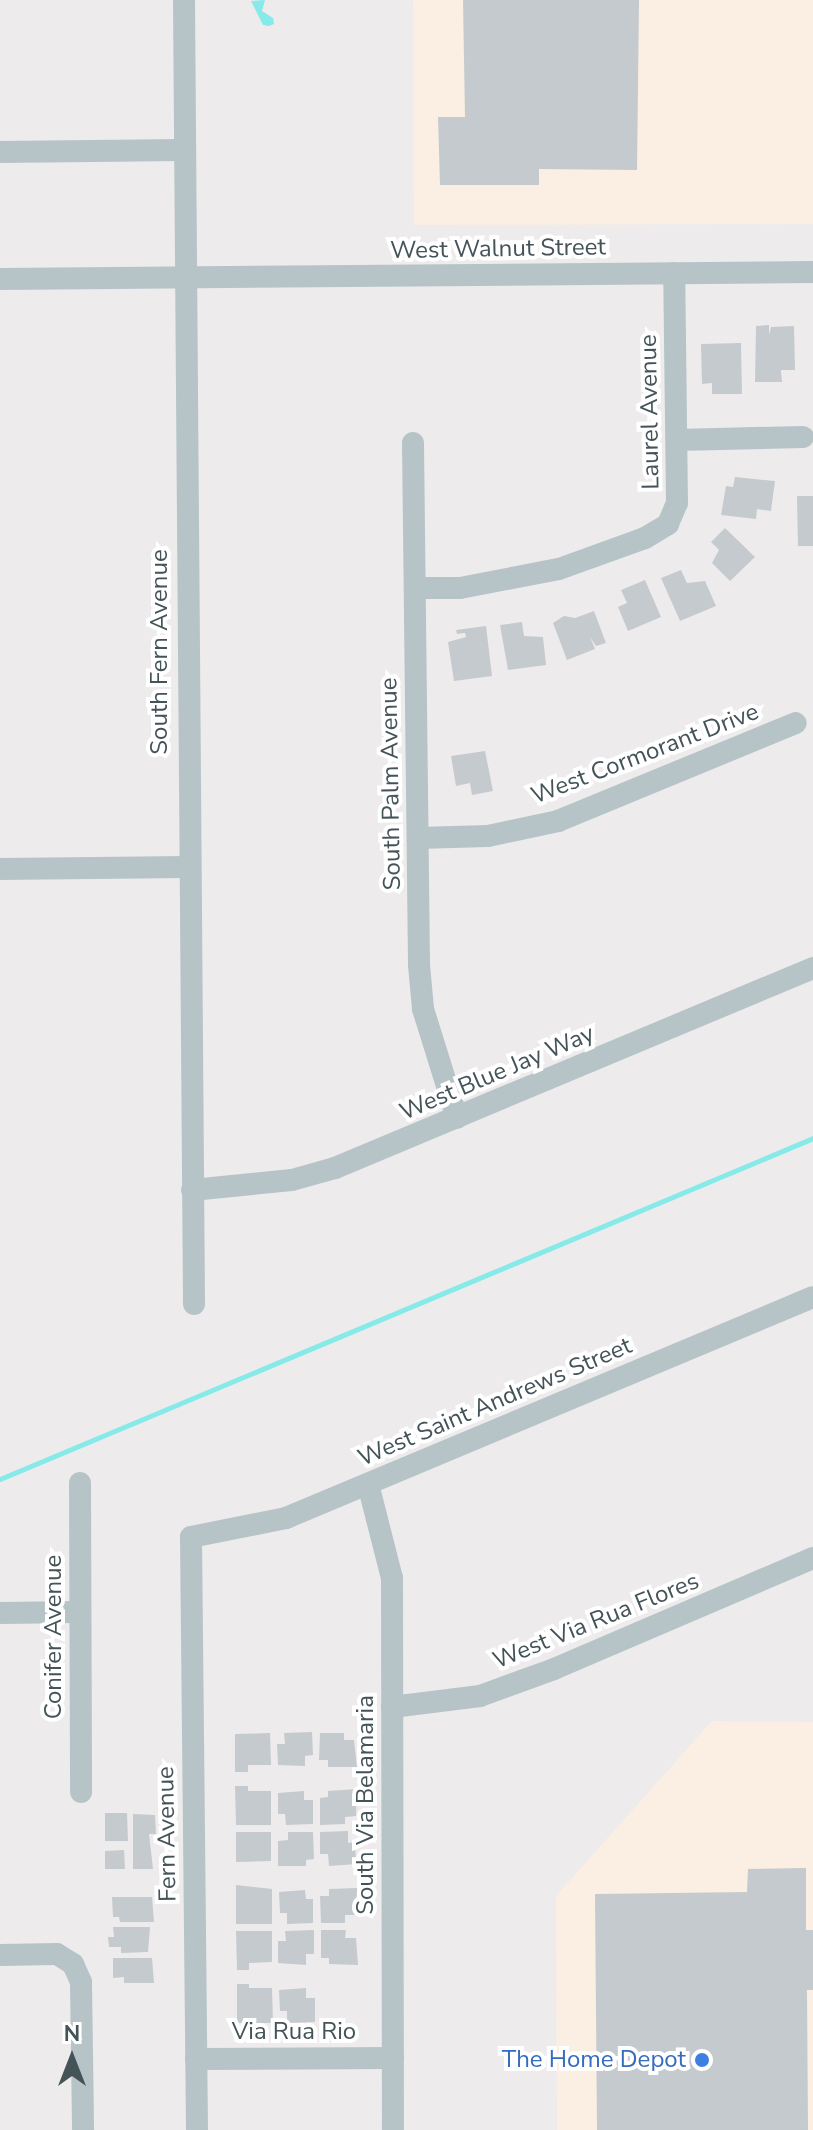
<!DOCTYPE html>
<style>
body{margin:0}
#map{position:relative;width:813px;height:2130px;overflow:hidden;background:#eeebec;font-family:"Nunito Sans",sans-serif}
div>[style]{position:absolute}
.commercial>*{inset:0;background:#fbeee2}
.water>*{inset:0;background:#85eae8}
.stream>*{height:5px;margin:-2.5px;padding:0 2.5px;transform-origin:2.5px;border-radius:2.5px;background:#85eae8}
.building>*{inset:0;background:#c5cace}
.minor>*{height:22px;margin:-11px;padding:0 11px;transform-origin:11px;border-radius:11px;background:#b6c4c8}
.dots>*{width:22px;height:22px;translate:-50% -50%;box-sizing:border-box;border:4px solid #fff;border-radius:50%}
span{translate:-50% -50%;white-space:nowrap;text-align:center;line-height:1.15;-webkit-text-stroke:8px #fff;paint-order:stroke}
.street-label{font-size:24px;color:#445358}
.shop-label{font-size:24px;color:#366cbe}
.right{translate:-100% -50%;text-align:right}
.north{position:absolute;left:32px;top:2018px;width:80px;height:80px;-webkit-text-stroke:6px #fff;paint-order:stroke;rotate:0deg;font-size:22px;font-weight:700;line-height:32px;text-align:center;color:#445358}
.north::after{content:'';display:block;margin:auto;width:28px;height:36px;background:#445358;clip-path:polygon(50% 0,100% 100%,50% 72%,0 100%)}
</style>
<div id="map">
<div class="commercial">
<i style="clip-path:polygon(413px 0,813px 0,813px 224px,414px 225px)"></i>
<i style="clip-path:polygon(712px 1721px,813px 1722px,813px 2130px,557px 2130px,556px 1896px)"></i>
</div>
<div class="water">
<i style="clip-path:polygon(265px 0,262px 11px,273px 18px,274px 24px,269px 26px,263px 25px,251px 1px)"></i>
</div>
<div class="stream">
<i style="left:0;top:1479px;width:882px;rotate:-22.75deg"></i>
</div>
<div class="building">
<i style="clip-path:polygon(463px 0,639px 0,637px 170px,539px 169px,539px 185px,440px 185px,438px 117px,465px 117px)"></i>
<i style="clip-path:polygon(769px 325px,769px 335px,771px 327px,794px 326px,795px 370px,781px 370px,782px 382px,755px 382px,756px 326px)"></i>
<i style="clip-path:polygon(741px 343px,742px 394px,712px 394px,712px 383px,702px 384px,701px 344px)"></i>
<i style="clip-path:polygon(735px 477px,775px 481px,771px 511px,757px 509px,756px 519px,721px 515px,726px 486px,733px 487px)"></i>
<i style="clip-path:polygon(797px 496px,813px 496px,813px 546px,798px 546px)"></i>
<i style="clip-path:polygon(725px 528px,755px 557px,730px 581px,712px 563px,719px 550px,711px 542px)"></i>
<i style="clip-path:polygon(681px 570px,687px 583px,705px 581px,716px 606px,680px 621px,661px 578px)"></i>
<i style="clip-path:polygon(645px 580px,661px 617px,628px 631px,618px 607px,627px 603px,621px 590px)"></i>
<i style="clip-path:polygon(594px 611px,606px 643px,596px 646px,590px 637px,595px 649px,567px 660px,553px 623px,564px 616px,575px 618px)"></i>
<i style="clip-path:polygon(522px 622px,524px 636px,543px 637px,546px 665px,508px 670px,500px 625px)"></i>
<i style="clip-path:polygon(486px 626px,492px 676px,454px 681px,448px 642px,466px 637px,465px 633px,457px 634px,456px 630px)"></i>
<i style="clip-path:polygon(485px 751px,493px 791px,472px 795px,470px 783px,456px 786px,451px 756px)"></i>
<i style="clip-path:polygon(312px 1732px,313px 1755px,305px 1756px,305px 1766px,278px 1765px,277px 1744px,285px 1744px,284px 1733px)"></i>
<i style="clip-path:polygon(270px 1733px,271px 1765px,248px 1765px,248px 1772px,235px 1772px,235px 1734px)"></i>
<i style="clip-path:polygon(320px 1733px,344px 1733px,344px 1740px,354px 1740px,357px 1767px,328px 1767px,328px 1760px,319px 1760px)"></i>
<i style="clip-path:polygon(235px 1786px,248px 1786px,248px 1791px,271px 1791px,271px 1825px,236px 1825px)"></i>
<i style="clip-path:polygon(357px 1789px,356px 1816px,345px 1817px,345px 1824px,320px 1825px,320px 1798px,328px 1797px,328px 1791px)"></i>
<i style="clip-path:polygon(304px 1791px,304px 1800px,313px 1800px,313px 1824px,286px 1825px,285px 1814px,278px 1814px,278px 1793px)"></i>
<i style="clip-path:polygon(105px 1813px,127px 1813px,128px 1841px,105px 1841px)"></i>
<i style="clip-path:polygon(133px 1814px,155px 1815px,156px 1834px,149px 1834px,153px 1869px,133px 1869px)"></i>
<i style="clip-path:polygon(348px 1831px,348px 1843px,355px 1842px,356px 1864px,329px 1866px,328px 1854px,320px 1854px,320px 1832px)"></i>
<i style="clip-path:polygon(236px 1832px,271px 1832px,271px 1861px,236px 1862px)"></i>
<i style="clip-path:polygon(288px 1832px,313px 1832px,314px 1859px,306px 1860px,306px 1866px,278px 1866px,278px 1841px,288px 1840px)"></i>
<i style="clip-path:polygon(124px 1850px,125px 1869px,105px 1869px,105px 1851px)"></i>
<i style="clip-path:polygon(806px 1868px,806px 1930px,813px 1930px,813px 1990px,807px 1990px,808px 2130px,597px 2130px,595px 1894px,747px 1892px,748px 1869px)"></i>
<i style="clip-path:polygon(236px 1885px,272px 1889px,272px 1924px,236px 1924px)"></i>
<i style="clip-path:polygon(357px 1888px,356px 1915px,345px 1915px,345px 1923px,321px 1923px,320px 1896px,329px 1896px,329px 1889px)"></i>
<i style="clip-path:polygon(305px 1890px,306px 1899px,313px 1899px,313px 1923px,287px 1924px,287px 1913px,280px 1913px,279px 1892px)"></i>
<i style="clip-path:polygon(112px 1897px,152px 1897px,154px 1922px,120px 1922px,119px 1917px,113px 1917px)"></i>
<i style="clip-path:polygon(113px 1927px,150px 1927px,148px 1952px,121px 1953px,121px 1947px,109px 1947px,108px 1937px,114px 1937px)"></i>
<i style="clip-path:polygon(314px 1930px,314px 1954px,306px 1954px,306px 1965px,278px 1963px,278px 1941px,286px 1941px,285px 1931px)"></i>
<i style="clip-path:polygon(321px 1930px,346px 1930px,345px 1938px,356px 1938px,358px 1965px,329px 1964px,329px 1958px,321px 1958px)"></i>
<i style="clip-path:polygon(236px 1931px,272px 1931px,272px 1962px,249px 1963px,249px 1970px,237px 1970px)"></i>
<i style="clip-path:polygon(113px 1958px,152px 1958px,154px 1983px,124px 1983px,124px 1977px,113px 1978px)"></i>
<i style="clip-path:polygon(237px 1984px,249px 1984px,249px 1988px,272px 1988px,273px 2023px,237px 2023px)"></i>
<i style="clip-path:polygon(306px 1988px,306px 1998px,315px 1998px,315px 2022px,287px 2023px,287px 2011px,280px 2011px,279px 1990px)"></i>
</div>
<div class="minor">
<i style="left:184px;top:0;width:1304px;rotate:89.56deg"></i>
<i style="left:0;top:152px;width:184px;rotate:-0.6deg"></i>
<i style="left:0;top:279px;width:813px;rotate:-0.49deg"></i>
<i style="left:677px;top:440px;width:126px;rotate:-1.4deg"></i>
<i style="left:413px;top:443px;width:522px;rotate:89.34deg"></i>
<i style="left:419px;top:965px;width:44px;rotate:84.8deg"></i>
<i style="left:423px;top:1009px;width:114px;rotate:72.7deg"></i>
<i style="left:415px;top:588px;width:45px"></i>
<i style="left:460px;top:588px;width:101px;rotate:-10.9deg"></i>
<i style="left:559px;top:569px;width:91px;rotate:-19.8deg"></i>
<i style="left:645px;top:538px;width:27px;rotate:-31deg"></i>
<i style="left:668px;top:524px;width:23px;rotate:-67deg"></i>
<i style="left:677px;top:503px;width:230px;rotate:-90.7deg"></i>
<i style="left:418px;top:838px;width:70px;rotate:-1.6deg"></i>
<i style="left:488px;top:836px;width:72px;rotate:-12.1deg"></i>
<i style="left:558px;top:821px;width:257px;rotate:-22.4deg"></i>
<i style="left:0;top:869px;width:188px;rotate:-0.6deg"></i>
<i style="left:192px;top:1190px;width:100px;rotate:-5.7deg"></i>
<i style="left:292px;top:1180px;width:45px;rotate:-15.6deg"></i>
<i style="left:335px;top:1168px;width:518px;rotate:-22.7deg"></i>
<i style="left:80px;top:1483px;width:309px;rotate:89.8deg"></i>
<i style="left:368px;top:1484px;width:97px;rotate:75.7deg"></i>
<i style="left:392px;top:1578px;width:552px;rotate:89.9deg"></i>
<i style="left:0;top:1613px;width:80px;rotate:-0.7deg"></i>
<i style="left:392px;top:1707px;width:89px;rotate:-7.1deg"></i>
<i style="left:480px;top:1696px;width:79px;rotate:-20deg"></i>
<i style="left:554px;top:1669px;width:282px;rotate:-23.2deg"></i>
<i style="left:0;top:1955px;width:57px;rotate:-1deg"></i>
<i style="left:57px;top:1954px;width:19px;rotate:32deg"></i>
<i style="left:73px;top:1964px;width:20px;rotate:66deg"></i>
<i style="left:81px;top:1982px;width:148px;rotate:89.2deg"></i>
<i style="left:196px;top:2059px;width:197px;rotate:-0.3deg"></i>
<i style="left:197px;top:2130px;width:593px;rotate:-90.58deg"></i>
<i style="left:191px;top:1537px;width:97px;rotate:-11.3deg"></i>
<i style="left:286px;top:1518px;width:571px;rotate:-22.75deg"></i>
</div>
<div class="dots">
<i style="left:702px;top:2060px;background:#3f7fe0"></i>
</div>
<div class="street-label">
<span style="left:498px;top:249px;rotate:-1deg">West Walnut Street</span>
<span style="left:650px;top:412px;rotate:-91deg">Laurel Avenue</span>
<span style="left:160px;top:652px;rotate:-90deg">South Fern Avenue</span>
<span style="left:645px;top:754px;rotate:-21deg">West Cormorant Drive</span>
<span style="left:391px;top:784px;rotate:-91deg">South Palm Avenue</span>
<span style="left:497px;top:1073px;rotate:-23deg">West Blue Jay Way</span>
<span style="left:495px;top:1402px;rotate:-23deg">West Saint Andrews Street</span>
<span style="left:596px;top:1621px;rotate:-22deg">West Via Rua Flores</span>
<span style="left:54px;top:1637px;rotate:-90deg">Conifer Avenue</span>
<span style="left:366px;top:1805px;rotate:-90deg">South Via Belamaria</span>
<span style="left:167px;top:1834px;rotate:-91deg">Fern Avenue</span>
<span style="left:294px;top:2032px">Via Rua Rio</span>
</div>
<div class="shop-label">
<span class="right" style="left:686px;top:2060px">The Home Depot</span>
</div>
<div class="north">N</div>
</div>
